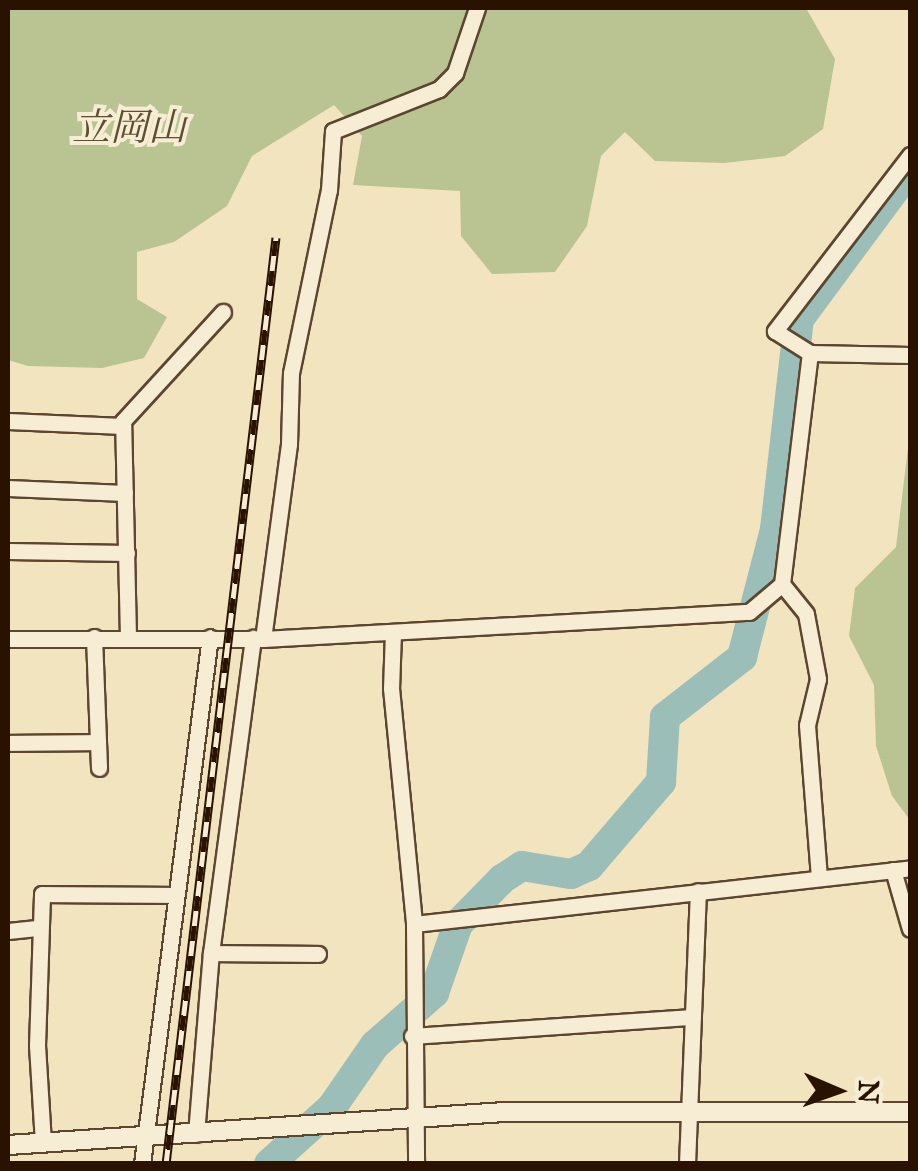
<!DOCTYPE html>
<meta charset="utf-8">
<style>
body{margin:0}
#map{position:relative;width:918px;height:1171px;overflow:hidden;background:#f2e4bf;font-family:"IM FELL Great Primer","Noto Serif JP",serif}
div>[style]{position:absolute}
.green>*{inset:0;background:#bac492}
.river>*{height:30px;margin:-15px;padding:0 15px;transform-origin:15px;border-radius:15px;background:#9cbeb8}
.roads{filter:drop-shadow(2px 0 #5c4630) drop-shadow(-2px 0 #5c4630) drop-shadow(0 2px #5c4630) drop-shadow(0 -2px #5c4630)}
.minor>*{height:15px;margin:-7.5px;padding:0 7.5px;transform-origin:7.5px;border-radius:7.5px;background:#f7edd5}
.tertiary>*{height:18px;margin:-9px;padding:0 9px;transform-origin:9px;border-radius:9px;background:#f7edd5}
.rail>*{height:9px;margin-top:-4.5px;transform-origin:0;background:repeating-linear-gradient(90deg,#f7edd5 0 15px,#2a1200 0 30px);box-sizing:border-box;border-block:2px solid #2a1200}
span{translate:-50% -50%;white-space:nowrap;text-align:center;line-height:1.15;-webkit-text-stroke:8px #f7edd5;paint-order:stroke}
.park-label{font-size:38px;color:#5c5033;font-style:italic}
.frame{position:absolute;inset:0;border:10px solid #2a1200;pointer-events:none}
.north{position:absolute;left:788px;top:1041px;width:100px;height:100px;-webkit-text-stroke:8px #f7edd5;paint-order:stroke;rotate:92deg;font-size:28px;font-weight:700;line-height:40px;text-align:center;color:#2a1200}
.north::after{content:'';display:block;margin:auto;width:35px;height:45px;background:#2a1200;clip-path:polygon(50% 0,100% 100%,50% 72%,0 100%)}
</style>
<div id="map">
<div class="green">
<i style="clip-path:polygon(8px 8px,806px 8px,835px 59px,823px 129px,785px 156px,724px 163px,655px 161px,625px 132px,601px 156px,587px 226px,555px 272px,492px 274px,461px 236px,460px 191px,353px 185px,362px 136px,334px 105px,252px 156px,227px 206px,174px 242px,137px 252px,137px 299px,167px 317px,144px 358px,102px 368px,28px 366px,8px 360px)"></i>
<i style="clip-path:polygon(910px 431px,910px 820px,892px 796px,876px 746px,874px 685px,849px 636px,855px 588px,896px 547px)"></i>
</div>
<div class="river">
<i style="left:269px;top:1164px;width:85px;rotate:-42.1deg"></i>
<i style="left:332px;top:1107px;width:75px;rotate:-55.3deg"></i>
<i style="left:375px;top:1045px;width:79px;rotate:-41.4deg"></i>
<i style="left:434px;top:993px;width:73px;rotate:-70.8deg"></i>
<i style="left:458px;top:924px;width:63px;rotate:-45.6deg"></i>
<i style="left:502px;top:879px;width:24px;rotate:-33deg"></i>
<i style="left:522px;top:866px;width:50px;rotate:9.3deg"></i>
<i style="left:571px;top:874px;width:20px;rotate:-24deg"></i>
<i style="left:589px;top:866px;width:111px;rotate:-49.4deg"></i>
<i style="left:661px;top:782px;width:65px;rotate:-86.5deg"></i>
<i style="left:665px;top:717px;width:98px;rotate:-37.9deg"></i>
<i style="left:742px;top:657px;width:132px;rotate:-75.5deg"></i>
<i style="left:775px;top:529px;width:211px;rotate:-83.5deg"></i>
<i style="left:799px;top:319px;width:187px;rotate:-53.5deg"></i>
</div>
<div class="roads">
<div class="minor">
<i style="left:910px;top:155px;width:222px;rotate:127.5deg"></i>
<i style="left:775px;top:331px;width:41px;rotate:32.2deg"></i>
<i style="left:810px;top:353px;width:100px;rotate:1.1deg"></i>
<i style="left:8px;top:421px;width:115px;rotate:2.5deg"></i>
<i style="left:8px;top:488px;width:117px;rotate:2.4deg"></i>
<i style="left:8px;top:551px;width:119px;rotate:1deg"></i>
<i style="left:782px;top:584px;width:38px;rotate:51deg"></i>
<i style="left:806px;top:614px;width:66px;rotate:79.5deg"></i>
<i style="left:818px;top:679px;width:47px;rotate:103.4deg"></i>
<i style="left:807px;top:725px;width:153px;rotate:85.5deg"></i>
<i style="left:393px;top:632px;width:56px;rotate:92deg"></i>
<i style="left:391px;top:688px;width:237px;rotate:84.4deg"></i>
<i style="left:414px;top:924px;width:240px;rotate:89.5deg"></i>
<i style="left:94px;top:637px;width:131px;rotate:87.8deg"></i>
<i style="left:128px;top:637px;width:216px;rotate:-91.3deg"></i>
<i style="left:123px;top:421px;width:148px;rotate:-47.5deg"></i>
<i style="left:8px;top:639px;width:255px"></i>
<i style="left:263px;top:639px;width:487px;rotate:-3.2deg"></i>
<i style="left:749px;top:612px;width:43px;rotate:-40.3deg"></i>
<i style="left:782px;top:584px;width:233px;rotate:-83.1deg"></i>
<i style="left:263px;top:639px;width:197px;rotate:-82.4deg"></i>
<i style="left:289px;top:444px;width:71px;rotate:-88.4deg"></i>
<i style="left:291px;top:373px;width:187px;rotate:-78.3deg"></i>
<i style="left:329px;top:190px;width:59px;rotate:-86.1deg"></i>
<i style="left:333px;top:131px;width:114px;rotate:-21.6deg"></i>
<i style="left:439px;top:89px;width:23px;rotate:-45deg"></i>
<i style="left:455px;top:73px;width:69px;rotate:-71.3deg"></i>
<i style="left:8px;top:743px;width:90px;rotate:-0.6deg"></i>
<i style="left:893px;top:870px;width:61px;rotate:73.9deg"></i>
<i style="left:414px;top:924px;width:499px;rotate:-6.4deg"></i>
<i style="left:8px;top:931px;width:29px;rotate:-6deg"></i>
<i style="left:211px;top:953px;width:107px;rotate:0.5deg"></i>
<i style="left:412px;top:1036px;width:281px;rotate:-3.9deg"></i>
<i style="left:196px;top:1134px;width:182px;rotate:-85.3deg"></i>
<i style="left:211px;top:953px;width:318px;rotate:-82.4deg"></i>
<i style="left:43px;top:1143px;width:97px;rotate:-93.5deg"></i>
<i style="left:37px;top:1046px;width:152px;rotate:-88.1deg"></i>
<i style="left:42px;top:894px;width:133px;rotate:0.4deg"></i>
<i style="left:142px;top:1164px;width:531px;rotate:-82.65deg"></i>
<i style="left:687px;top:1164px;width:273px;rotate:-87.7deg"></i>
</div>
<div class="tertiary">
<i style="left:8px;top:1145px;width:495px;rotate:-3.8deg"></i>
<i style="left:502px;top:1112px;width:408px"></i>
</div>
</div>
<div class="rail">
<i style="left:166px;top:1164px;width:933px;rotate:-83.23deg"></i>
</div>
<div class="park-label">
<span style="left:129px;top:128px">立岡山</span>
</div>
<div class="frame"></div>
<div class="north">N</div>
</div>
